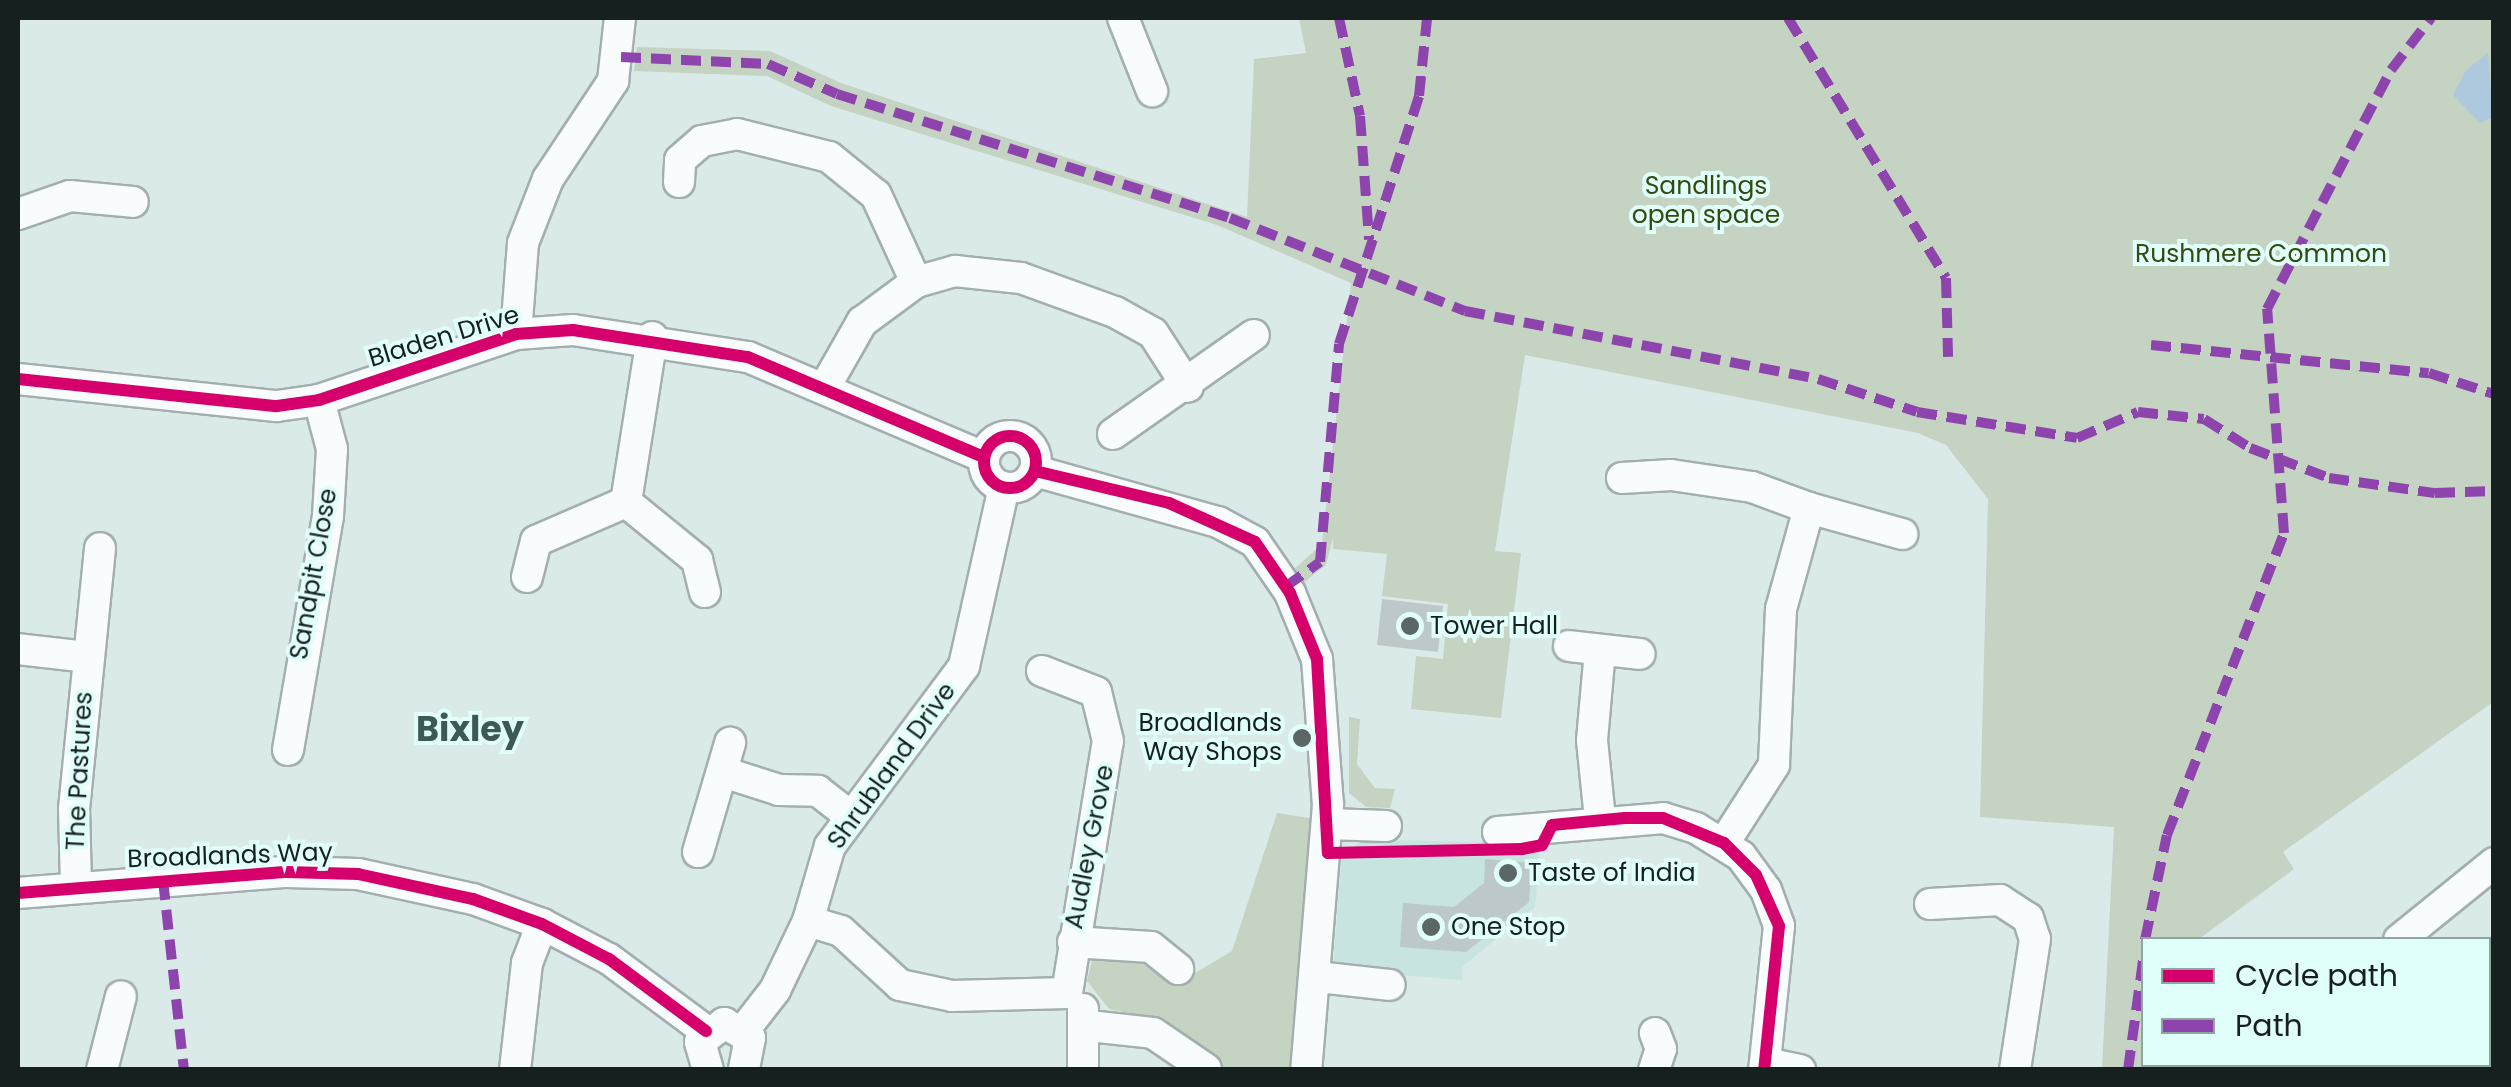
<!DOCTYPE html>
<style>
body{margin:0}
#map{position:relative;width:2511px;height:1087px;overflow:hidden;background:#daeae8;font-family:Poppins,sans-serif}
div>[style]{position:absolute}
.built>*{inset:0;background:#c7e4e1}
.green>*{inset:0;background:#c5d3c2}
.water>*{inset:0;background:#aec9de}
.building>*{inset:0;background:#bcc8c9}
.roads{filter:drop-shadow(2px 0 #a3afae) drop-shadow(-2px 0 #a3afae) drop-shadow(0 2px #a3afae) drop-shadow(0 -2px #a3afae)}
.minor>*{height:30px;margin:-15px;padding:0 15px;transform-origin:15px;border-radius:15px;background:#f9fcfc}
.minor>.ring{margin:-15px;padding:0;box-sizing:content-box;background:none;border:30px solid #f9fcfc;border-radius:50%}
.quiet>*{height:10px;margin-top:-5px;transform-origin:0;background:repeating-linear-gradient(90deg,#8e44ad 0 20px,transparent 0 30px)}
.cycleway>*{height:12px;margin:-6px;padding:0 6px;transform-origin:6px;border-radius:6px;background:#d6006c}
.cycleway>.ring{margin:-6px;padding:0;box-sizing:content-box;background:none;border:12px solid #d6006c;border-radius:50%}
.dots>*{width:28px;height:28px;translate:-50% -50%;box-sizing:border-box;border:5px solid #e0fefa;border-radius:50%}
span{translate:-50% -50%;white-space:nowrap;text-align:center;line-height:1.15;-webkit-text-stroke:8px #e0fefa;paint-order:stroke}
.park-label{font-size:25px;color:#344a10}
.street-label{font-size:25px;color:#15201f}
.poi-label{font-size:25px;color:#15201f}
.left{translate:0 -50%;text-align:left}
.right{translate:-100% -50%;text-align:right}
.district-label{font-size:35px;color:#3e5855;font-weight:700}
.frame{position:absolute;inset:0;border:20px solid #15201f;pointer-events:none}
.legend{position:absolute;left:2141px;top:937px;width:350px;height:130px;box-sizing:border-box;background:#e0fefa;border:2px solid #8fa5a2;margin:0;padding:12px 18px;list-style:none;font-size:30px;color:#15201f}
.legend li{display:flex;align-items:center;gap:20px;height:50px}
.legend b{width:50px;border:2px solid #8fa5a2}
</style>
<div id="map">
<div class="built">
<i style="clip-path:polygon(1388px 840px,1529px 843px,1540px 852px,1535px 907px,1463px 966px,1462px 980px,1402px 975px,1398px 997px,1331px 992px,1342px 854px,1361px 842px)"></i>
</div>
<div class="green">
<i style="clip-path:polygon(1299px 18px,2493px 18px,2493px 702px,2283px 852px,2294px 869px,2199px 939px,2144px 940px,2143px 1069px,2102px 1069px,2114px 827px,1980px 817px,1988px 499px,1946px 445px,1918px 433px,1525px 355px,1495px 551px,1521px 553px,1501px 718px,1411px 709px,1416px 656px,1443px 659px,1448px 604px,1382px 596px,1387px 554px,1333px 549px,1333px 538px,1326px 565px,1290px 593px,1281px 581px,1322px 544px,1351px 283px,1217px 225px,831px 106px,767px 76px,634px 71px,637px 47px,770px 51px,841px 83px,1247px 217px,1254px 59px,1306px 53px)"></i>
<i style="clip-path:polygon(1349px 717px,1360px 719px,1357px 764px,1375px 788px,1395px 789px,1390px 808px,1366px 807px,1349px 793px)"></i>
<i style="clip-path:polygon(1277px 813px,1315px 819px,1292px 1069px,1216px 1069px,1152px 1018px,1109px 1009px,1087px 981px,1094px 952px,1131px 952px,1185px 979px,1232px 951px)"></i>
</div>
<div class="water">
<i style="clip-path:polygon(2488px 53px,2493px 117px,2480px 123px,2453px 95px,2466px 70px)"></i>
</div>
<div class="building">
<i style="clip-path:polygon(1382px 599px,1443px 606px,1438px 652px,1377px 645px)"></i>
<i style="clip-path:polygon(1485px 859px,1532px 863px,1529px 902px,1466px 952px,1400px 947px,1403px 903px,1454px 907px,1484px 883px)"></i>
</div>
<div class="roads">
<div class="minor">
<i style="left:1123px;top:18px;width:79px;rotate:68.3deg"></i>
<i style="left:679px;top:182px;width:22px;rotate:-87deg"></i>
<i style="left:680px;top:160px;width:29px;rotate:-41deg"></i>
<i style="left:702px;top:141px;width:36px;rotate:-11deg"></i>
<i style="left:737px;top:134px;width:95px;rotate:14deg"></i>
<i style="left:829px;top:157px;width:60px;rotate:39deg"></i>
<i style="left:876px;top:195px;width:96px;rotate:65.3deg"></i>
<i style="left:18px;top:214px;width:55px;rotate:-19.1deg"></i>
<i style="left:70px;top:196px;width:63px;rotate:5.4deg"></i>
<i style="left:516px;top:334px;width:91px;rotate:-85.6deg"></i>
<i style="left:523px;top:243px;width:69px;rotate:-68.7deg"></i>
<i style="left:548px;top:179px;width:118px;rotate:-56.4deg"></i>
<i style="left:613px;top:81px;width:63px;rotate:-83.7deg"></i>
<i style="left:18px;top:379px;width:260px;rotate:6deg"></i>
<i style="left:277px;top:406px;width:42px;rotate:-8.1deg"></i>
<i style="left:319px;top:400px;width:208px;rotate:-18.5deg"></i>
<i style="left:516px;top:334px;width:57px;rotate:-4deg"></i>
<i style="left:573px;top:330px;width:177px;rotate:8.8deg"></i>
<i style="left:748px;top:357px;width:256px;rotate:23deg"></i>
<i style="left:826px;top:385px;width:73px;rotate:-60.3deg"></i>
<i style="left:862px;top:322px;width:67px;rotate:-36.5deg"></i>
<i style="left:916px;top:282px;width:41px;rotate:-15.8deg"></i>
<i style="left:955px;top:271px;width:66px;rotate:6.1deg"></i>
<i style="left:1021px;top:278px;width:100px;rotate:19.9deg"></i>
<i style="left:1115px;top:312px;width:43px;rotate:28.9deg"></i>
<i style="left:1153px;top:333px;width:64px;rotate:57.1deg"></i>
<i style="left:1113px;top:434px;width:172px;rotate:-35.1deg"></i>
<i class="ring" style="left:984px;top:436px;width:22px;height:22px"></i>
<i style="left:1035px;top:471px;width:190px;rotate:15.6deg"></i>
<i style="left:1218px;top:522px;width:42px;rotate:28.4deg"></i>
<i style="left:1255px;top:542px;width:62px;rotate:55.5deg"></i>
<i style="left:1290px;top:593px;width:71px;rotate:67.8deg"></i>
<i style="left:1317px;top:659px;width:146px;rotate:85.7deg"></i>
<i style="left:1328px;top:805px;width:266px;rotate:94.7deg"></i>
<i style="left:1622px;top:478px;width:49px;rotate:-3.5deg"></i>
<i style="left:1671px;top:475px;width:82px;rotate:8.4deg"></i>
<i style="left:1752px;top:487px;width:61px;rotate:20.2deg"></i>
<i style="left:1809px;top:508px;width:105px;rotate:105.5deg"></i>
<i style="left:1781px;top:609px;width:156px;rotate:92.6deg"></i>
<i style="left:1774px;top:765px;width:93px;rotate:122.7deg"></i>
<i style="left:626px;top:502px;width:167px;rotate:-81deg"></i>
<i style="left:626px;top:502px;width:92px;rotate:39.2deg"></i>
<i style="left:697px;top:560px;width:33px;rotate:76deg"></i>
<i style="left:1809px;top:508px;width:97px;rotate:15.6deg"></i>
<i style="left:527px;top:577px;width:37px;rotate:-76deg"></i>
<i style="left:536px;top:541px;width:98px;rotate:-23.4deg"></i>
<i style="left:1569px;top:646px;width:71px;rotate:6.4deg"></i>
<i style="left:18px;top:649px;width:69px;rotate:6.6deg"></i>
<i style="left:288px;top:750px;width:237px;rotate:-80.3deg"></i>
<i style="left:328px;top:516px;width:67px;rotate:-86.6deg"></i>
<i style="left:332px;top:449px;width:51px;rotate:-104.9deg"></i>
<i style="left:723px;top:772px;width:59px;rotate:17.8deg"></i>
<i style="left:779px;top:790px;width:39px;rotate:1deg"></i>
<i style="left:818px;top:791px;width:41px;rotate:38deg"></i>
<i style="left:1600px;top:819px;width:79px;rotate:-95.8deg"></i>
<i style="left:1592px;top:740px;width:90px;rotate:-84.9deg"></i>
<i style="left:1328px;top:824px;width:58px;rotate:2deg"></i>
<i style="left:1498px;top:832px;width:166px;rotate:-4.8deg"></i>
<i style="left:1663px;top:818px;width:34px;rotate:17deg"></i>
<i style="left:1696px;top:828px;width:53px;rotate:31.9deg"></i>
<i style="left:1741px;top:856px;width:42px;rotate:53.7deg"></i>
<i style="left:1766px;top:890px;width:38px;rotate:70deg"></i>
<i style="left:1779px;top:926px;width:145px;rotate:95.9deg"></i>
<i style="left:698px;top:852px;width:114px;rotate:-73.6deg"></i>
<i style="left:76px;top:885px;width:76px;rotate:-91.5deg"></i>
<i style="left:74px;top:809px;width:262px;rotate:-84.3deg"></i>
<i style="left:18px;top:893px;width:270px;rotate:-4.5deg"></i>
<i style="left:287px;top:872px;width:71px;rotate:1.6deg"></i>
<i style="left:358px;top:874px;width:118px;rotate:12.3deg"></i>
<i style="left:473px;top:899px;width:73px;rotate:19.9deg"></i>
<i style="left:542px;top:924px;width:76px;rotate:27.6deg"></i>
<i style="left:609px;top:959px;width:121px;rotate:36.6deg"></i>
<i style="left:1930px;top:904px;width:70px;rotate:-3.3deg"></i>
<i style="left:2000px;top:900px;width:33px;rotate:33deg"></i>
<i style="left:2028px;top:918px;width:22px;rotate:72deg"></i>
<i style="left:2035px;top:939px;width:133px;rotate:98.7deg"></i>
<i style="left:808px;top:921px;width:34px;rotate:17deg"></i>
<i style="left:841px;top:931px;width:80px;rotate:42.5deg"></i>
<i style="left:900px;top:985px;width:53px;rotate:11.9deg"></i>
<i style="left:952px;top:996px;width:115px;rotate:-1.5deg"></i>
<i style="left:1067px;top:993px;width:255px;rotate:-80.8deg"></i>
<i style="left:1108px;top:741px;width:50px;rotate:-103.8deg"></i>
<i style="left:1096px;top:692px;width:58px;rotate:-158.7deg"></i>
<i style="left:2399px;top:940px;width:122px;rotate:-39deg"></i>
<i style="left:1073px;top:942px;width:78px;rotate:3.7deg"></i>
<i style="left:1151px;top:947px;width:35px;rotate:39deg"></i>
<i style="left:1318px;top:977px;width:72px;rotate:6.3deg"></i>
<i style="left:1089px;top:1026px;width:64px;rotate:6.2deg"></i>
<i style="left:1153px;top:1033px;width:64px;rotate:34.2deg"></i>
<i style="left:744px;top:1030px;width:51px;rotate:-52.2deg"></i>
<i style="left:775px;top:990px;width:76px;rotate:-64.4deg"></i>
<i style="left:808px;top:921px;width:78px;rotate:-73.7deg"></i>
<i style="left:830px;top:846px;width:224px;rotate:-53.3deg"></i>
<i style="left:964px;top:666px;width:183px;rotate:-77.4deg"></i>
<i style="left:1766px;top:1063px;width:35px;rotate:12deg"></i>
<i style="left:102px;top:1070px;width:76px;rotate:-75.6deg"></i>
<i style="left:515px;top:1070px;width:108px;rotate:-83.6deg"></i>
<i style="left:527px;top:963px;width:42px;rotate:-69deg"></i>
<i style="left:708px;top:1070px;width:29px;rotate:-106deg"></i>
<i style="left:700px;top:1042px;width:31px;rotate:-38deg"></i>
<i style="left:724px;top:1023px;width:30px;rotate:30deg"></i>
<i style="left:750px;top:1038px;width:33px;rotate:101deg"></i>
<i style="left:1083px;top:1070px;width:61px;rotate:-90deg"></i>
<i style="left:1654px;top:1070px;width:22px;rotate:-72deg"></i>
<i style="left:1661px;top:1049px;width:17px;rotate:-111deg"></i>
<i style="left:2271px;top:1070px;width:7px;rotate:-56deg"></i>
</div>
</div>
<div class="quiet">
<i style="left:1339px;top:18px;width:100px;rotate:77.9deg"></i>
<i style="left:1360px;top:116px;width:124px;rotate:85.8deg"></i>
<i style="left:1788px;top:18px;width:304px;rotate:58.7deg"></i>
<i style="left:1946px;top:278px;width:79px;rotate:88.5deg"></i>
<i style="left:621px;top:57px;width:147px;rotate:2.7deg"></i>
<i style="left:768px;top:64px;width:75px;rotate:23.5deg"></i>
<i style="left:837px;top:94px;width:412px;rotate:17.5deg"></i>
<i style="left:1230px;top:218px;width:253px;rotate:21.6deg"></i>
<i style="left:1465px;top:311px;width:359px;rotate:10.9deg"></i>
<i style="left:1818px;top:379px;width:104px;rotate:18.4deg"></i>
<i style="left:1917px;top:412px;width:162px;rotate:9.2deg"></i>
<i style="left:2077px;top:438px;width:66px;rotate:-23.1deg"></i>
<i style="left:2138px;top:412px;width:66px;rotate:6.1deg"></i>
<i style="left:2204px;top:419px;width:54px;rotate:32.2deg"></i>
<i style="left:2250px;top:448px;width:85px;rotate:20.8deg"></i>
<i style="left:2329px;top:478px;width:107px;rotate:8.1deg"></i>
<i style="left:2435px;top:493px;width:59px;rotate:-1.9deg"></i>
<i style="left:2151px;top:345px;width:279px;rotate:5.8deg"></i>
<i style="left:2429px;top:373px;width:68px;rotate:17.9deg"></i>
<i style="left:1285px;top:587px;width:43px;rotate:-35.5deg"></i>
<i style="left:1320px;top:562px;width:219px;rotate:-85deg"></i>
<i style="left:1339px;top:344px;width:261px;rotate:-72.1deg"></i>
<i style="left:1419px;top:96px;width:78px;rotate:-84.1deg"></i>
<i style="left:163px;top:880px;width:191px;rotate:83.7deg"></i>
<i style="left:2145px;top:940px;width:107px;rotate:-78.2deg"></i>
<i style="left:2167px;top:835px;width:324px;rotate:-68.8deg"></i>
<i style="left:2284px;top:533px;width:225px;rotate:-94.3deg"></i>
<i style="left:2267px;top:309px;width:269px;rotate:-62.6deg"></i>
<i style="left:2391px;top:70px;width:66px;rotate:-52.4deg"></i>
<i style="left:2128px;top:1070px;width:118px;rotate:-82.2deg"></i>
</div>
<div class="cycleway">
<i style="left:18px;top:379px;width:260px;rotate:6deg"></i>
<i style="left:277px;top:406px;width:42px;rotate:-8.1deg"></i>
<i style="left:319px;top:400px;width:208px;rotate:-18.5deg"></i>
<i style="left:516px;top:334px;width:57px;rotate:-4deg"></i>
<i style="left:573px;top:330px;width:177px;rotate:8.8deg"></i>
<i style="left:748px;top:357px;width:256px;rotate:23deg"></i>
<i class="ring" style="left:984px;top:436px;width:40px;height:40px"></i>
<i style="left:1035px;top:471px;width:138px;rotate:13.4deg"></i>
<i style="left:1169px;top:503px;width:94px;rotate:24.4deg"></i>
<i style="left:1255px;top:542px;width:62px;rotate:55.5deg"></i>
<i style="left:1290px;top:593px;width:71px;rotate:67.8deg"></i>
<i style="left:1317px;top:659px;width:194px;rotate:86.8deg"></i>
<i style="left:1328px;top:853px;width:194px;rotate:-1.2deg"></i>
<i style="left:1522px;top:849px;width:20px;rotate:-11deg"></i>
<i style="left:1542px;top:845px;width:22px;rotate:-63deg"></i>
<i style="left:1552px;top:825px;width:73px;rotate:-5.5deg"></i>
<i style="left:1625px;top:818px;width:38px"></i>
<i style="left:1663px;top:818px;width:66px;rotate:22.3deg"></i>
<i style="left:1724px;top:843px;width:45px;rotate:45deg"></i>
<i style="left:1756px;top:875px;width:56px;rotate:65.7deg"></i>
<i style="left:1779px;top:926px;width:145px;rotate:95.9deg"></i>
<i style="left:18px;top:893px;width:270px;rotate:-4.5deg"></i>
<i style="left:287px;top:872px;width:71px;rotate:1.6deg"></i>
<i style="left:358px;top:874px;width:118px;rotate:12.3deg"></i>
<i style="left:473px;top:899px;width:73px;rotate:19.9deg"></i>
<i style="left:542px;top:924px;width:76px;rotate:27.6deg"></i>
<i style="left:609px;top:959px;width:121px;rotate:36.6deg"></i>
</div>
<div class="dots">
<i style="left:1410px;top:626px;background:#5a6765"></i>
<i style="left:1302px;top:738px;background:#5a6765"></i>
<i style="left:1508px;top:873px;background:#5a6765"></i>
<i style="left:1431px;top:927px;background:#5a6765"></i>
</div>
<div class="park-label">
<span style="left:1706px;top:201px">Sandlings<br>open space</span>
<span style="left:2261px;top:254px">Rushmere Common</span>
</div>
<div class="street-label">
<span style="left:444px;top:337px;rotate:-17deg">Bladen Drive</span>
<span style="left:314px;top:574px;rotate:-80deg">Sandpit Close</span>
<span style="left:892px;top:766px;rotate:-54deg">Shrubland Drive</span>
<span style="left:80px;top:771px;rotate:-87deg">The Pastures</span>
<span style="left:1090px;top:847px;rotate:-79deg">Audley Grove</span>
<span style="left:230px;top:856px;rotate:-2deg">Broadlands Way</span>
</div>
<div class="poi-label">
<span class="left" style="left:1430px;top:626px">Tower Hall</span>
<span class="right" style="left:1282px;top:738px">Broadlands<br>Way Shops</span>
<span class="left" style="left:1528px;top:873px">Taste of India</span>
<span class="left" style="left:1451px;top:927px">One Stop</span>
</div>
<div class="district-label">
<span style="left:470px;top:729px">Bixley</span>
</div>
<div class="frame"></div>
<ul class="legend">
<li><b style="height:12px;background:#d6006c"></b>Cycle path</li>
<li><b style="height:12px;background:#8e44ad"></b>Path</li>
</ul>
</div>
